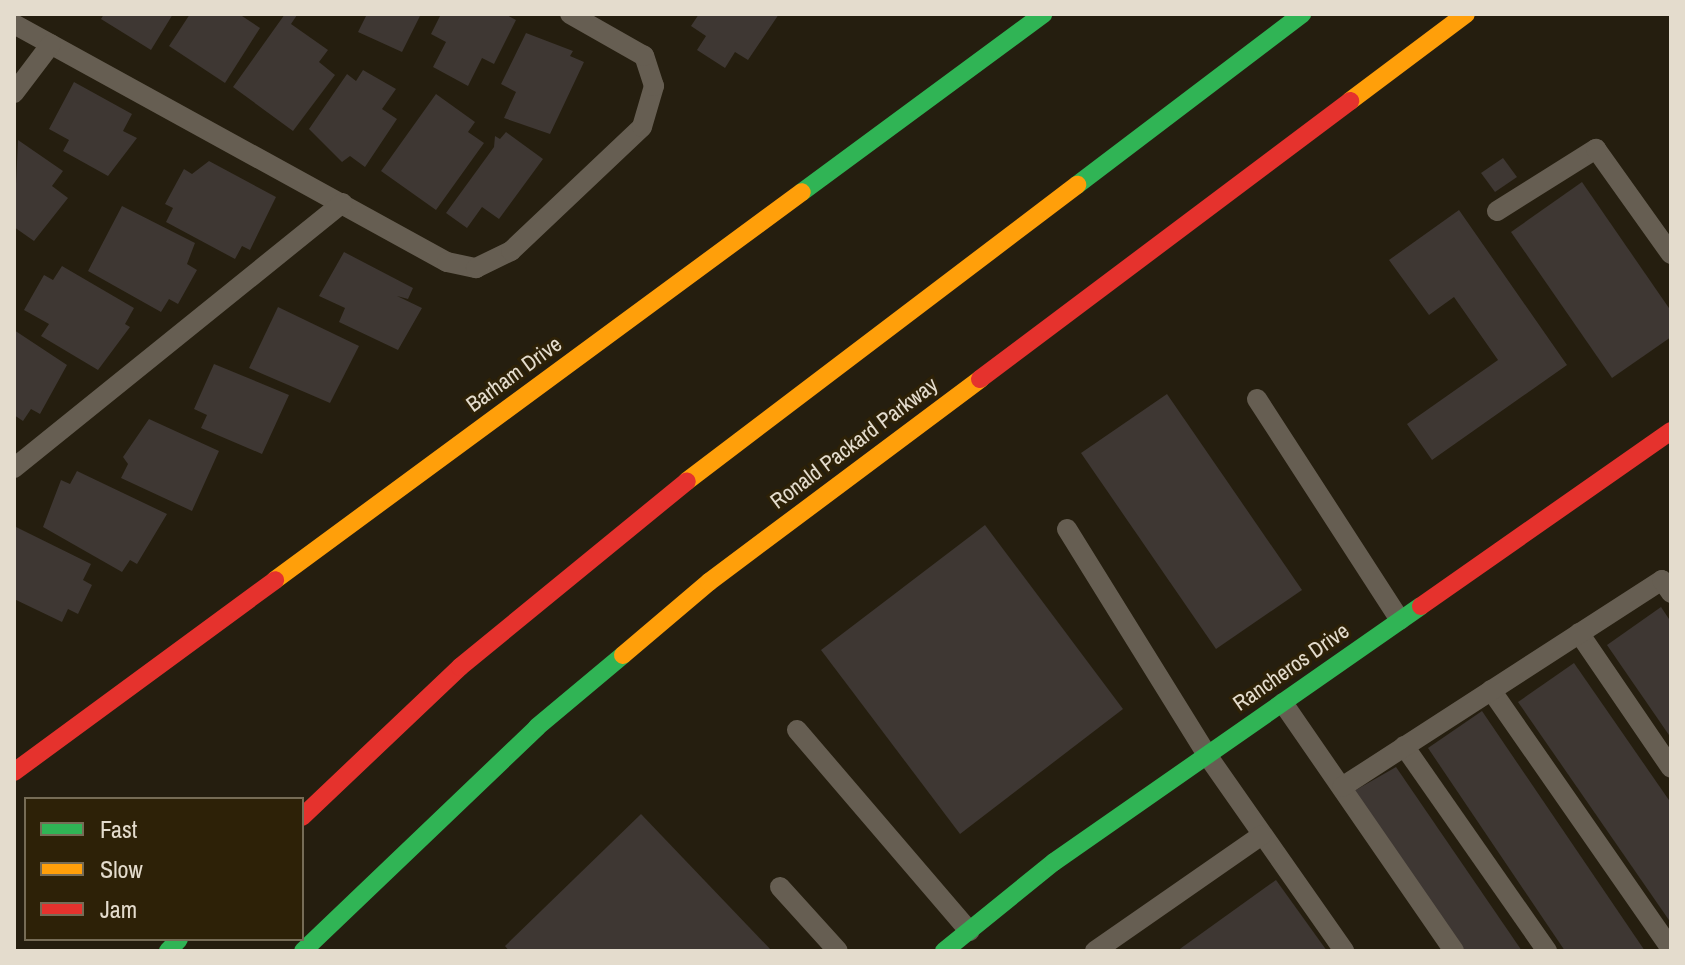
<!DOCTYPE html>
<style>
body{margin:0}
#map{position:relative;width:1685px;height:965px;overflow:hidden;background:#251e0f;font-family:"Archivo Narrow",sans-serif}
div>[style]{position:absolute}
.building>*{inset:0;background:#3e3733}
.lane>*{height:20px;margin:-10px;padding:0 10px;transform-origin:10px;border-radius:10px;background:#665e52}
.fast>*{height:18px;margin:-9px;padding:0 9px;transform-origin:9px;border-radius:9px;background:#30b455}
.slow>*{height:18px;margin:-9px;padding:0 9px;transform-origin:9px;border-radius:9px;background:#ff9f0a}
.jam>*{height:18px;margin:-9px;padding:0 9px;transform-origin:9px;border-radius:9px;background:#e5322d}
span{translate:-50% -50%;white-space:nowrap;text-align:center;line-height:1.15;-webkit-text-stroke:6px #2d2107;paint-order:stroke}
.street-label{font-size:22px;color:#e4dccd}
.frame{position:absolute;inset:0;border:16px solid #e4dccd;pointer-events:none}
.legend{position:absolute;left:24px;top:797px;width:280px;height:144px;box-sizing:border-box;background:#2d2107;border:2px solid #766c56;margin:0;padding:10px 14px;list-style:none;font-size:24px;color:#e4dccd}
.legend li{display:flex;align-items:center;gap:16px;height:40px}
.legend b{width:40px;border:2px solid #766c56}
</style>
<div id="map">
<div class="building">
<i style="clip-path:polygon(104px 14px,173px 14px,151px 50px,101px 19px)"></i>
<i style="clip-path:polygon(190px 14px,239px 14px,260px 28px,225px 83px,169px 46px)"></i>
<i style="clip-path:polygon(285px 14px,297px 15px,291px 24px,328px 50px,319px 62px,335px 75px,293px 131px,233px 87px)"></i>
<i style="clip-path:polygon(367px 14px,421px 14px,402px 52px,358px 32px)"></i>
<i style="clip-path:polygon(441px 14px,505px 14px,516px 20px,494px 64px,482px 58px,468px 86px,433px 67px,446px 42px,431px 34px)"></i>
<i style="clip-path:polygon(699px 14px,779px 14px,748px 60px,735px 52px,725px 68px,697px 50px,706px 36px,691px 26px)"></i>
<i style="clip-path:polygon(526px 33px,573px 51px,570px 56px,584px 62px,550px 134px,504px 118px,516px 92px,501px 84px)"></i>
<i style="clip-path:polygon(363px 70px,396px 89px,382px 109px,397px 119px,365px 167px,350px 156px,342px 162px,309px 129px,347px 74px,356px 81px)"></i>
<i style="clip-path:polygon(74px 82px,132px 114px,123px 131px,137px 138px,108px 176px,63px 151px,69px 140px,49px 129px)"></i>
<i style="clip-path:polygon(436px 94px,475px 122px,468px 132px,484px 143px,436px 210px,381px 171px)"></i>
<i style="clip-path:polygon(506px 132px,543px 159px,499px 219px,482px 207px,467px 228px,446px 213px,494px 147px,495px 136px,500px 139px)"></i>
<i style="clip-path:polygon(18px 140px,63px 171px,52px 186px,68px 198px,34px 241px,14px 227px)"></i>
<i style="clip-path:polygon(1503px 158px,1517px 177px,1495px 192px,1481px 173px)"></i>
<i style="clip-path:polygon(209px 161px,276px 197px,250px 250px,242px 246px,235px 259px,166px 222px,173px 208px,165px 204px,184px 169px,192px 174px)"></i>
<i style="clip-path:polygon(1582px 182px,1671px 311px,1671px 337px,1612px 378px,1511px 232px)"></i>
<i style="clip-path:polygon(122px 206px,195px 243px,187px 264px,197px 270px,178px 304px,169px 299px,161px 312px,88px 271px)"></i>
<i style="clip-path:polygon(1459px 210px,1567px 365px,1432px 460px,1407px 424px,1498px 360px,1454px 297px,1429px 315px,1389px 260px)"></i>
<i style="clip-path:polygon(344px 252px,413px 288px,408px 299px,397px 296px,422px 308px,398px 350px,339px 322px,345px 308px,319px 296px)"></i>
<i style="clip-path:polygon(62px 266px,134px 308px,125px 324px,130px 327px,98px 370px,41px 336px,49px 324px,24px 310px,44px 275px,53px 280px)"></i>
<i style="clip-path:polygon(278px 307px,359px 346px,330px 403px,249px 368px)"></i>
<i style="clip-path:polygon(14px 330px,67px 365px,40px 414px,31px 409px,23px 421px,14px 415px)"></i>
<i style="clip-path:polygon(214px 364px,289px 395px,262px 454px,201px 428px,207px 415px,194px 409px)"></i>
<i style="clip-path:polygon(1167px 394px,1302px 590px,1216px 649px,1081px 453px)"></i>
<i style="clip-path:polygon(149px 419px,219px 451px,192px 511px,121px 478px,128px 464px,123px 457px)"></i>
<i style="clip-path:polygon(77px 471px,167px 514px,137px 564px,130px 560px,122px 572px,43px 527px,61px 480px,70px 484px)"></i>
<i style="clip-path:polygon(985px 525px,1123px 709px,960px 834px,821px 650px)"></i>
<i style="clip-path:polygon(14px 526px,91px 564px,83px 580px,92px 585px,78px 614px,68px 609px,62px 622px,14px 599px)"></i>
<i style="clip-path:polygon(1661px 607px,1671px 622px,1671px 738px,1607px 645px)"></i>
<i style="clip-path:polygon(1574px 663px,1671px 803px,1671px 923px,1518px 702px)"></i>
<i style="clip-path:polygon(1482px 711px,1645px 951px,1565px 951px,1428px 748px)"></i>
<i style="clip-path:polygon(1396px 767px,1522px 951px,1465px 951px,1354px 791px)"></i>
<i style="clip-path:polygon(641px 814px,772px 951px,509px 951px,505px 946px)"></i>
<i style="clip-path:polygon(1276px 880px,1327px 951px,1177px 951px)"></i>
</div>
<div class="lane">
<i style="left:14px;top:24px;width:494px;rotate:28.8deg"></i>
<i style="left:447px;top:262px;width:30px;rotate:12deg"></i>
<i style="left:476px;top:268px;width:39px;rotate:-26deg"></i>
<i style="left:511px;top:251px;width:180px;rotate:-43.4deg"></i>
<i style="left:642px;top:127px;width:43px;rotate:-73.7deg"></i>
<i style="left:654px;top:86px;width:32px;rotate:-108deg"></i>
<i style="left:644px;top:56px;width:85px;rotate:-150.4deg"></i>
<i style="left:14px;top:93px;width:61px;rotate:-52.9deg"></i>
<i style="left:1497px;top:211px;width:117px;rotate:-32.1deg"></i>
<i style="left:1596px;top:149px;width:129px;rotate:54.5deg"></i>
<i style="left:1257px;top:399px;width:263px;rotate:57.1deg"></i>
<i style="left:14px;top:468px;width:422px;rotate:-38.9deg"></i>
<i style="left:1067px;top:529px;width:266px;rotate:58.2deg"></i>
<i style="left:1207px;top:755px;width:239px;rotate:55deg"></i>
<i style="left:1579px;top:633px;width:163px;rotate:55.7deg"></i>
<i style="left:1491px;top:690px;width:315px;rotate:55.2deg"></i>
<i style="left:1283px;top:703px;width:301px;rotate:55.4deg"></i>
<i style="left:797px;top:730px;width:265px;rotate:49.4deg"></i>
<i style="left:1404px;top:746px;width:250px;rotate:55.1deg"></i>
<i style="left:1342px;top:787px;width:381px;rotate:-32.9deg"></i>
<i style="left:1662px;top:580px;width:16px;rotate:55deg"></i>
<i style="left:780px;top:887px;width:86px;rotate:47.8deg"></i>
<i style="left:1095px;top:951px;width:203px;rotate:-34.8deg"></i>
</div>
<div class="fast">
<i style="left:1077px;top:185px;width:283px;rotate:-37.2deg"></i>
<i style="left:802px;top:192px;width:300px;rotate:-36.4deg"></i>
<i style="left:168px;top:951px;width:16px;rotate:-47deg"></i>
<i style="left:303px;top:951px;width:324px;rotate:-43.7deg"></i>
<i style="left:537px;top:727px;width:112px;rotate:-39.9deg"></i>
<i style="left:944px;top:951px;width:141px;rotate:-39deg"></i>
<i style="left:1054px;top:862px;width:447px;rotate:-34.9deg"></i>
</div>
<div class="slow">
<i style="left:1350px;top:101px;width:145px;rotate:-36.9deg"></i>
<i style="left:687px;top:481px;width:490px;rotate:-37.2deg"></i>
<i style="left:275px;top:580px;width:654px;rotate:-36.36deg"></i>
<i style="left:623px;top:655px;width:113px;rotate:-40.3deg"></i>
<i style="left:709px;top:582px;width:339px;rotate:-36.8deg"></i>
</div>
<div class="jam">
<i style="left:980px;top:379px;width:463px;rotate:-36.9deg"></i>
<i style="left:1421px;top:606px;width:305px;rotate:-35deg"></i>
<i style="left:14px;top:772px;width:324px;rotate:-36.3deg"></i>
<i style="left:302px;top:817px;width:218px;rotate:-43.5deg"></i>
<i style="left:460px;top:667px;width:293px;rotate:-39.3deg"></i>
</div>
<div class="street-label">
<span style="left:514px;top:374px;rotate:-36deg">Barham Drive</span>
<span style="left:854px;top:443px;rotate:-37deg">Ronald Packard Parkway</span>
<span style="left:1291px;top:667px;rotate:-35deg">Rancheros Drive</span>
</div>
<div class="frame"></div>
<ul class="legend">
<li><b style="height:10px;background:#30b455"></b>Fast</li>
<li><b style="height:10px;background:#ff9f0a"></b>Slow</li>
<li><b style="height:10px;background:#e5322d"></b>Jam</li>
</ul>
</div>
